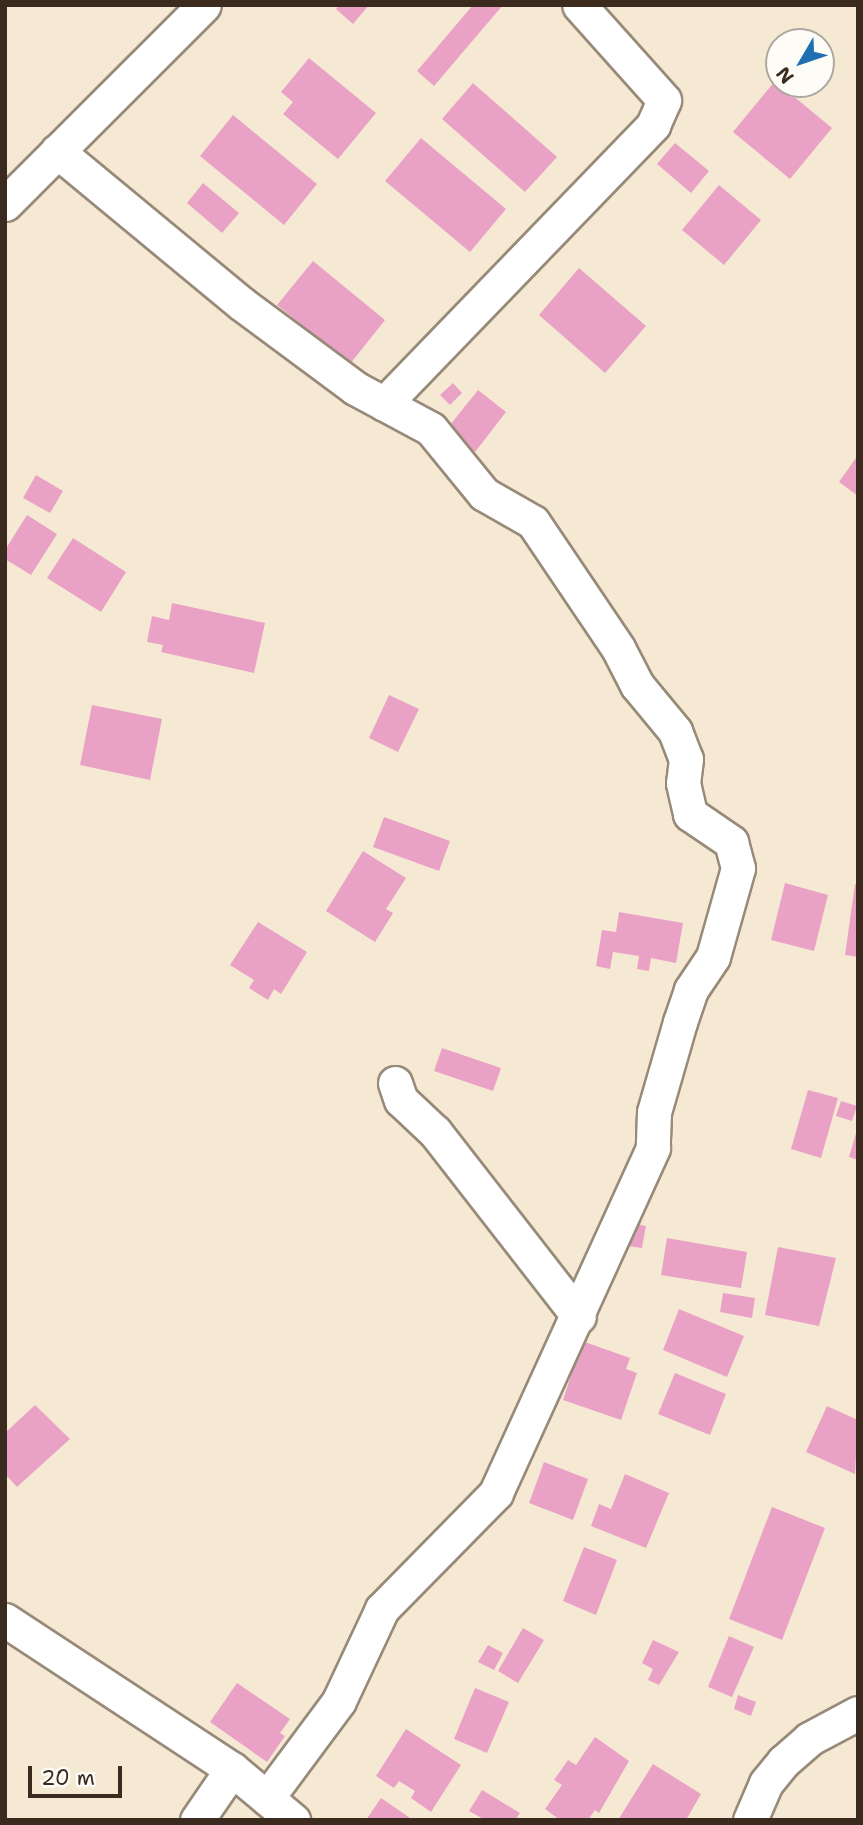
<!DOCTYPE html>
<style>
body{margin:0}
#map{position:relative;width:863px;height:1825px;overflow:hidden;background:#f6e9d4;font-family:"Shantell Sans",sans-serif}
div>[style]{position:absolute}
.building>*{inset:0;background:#e9a2c5}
.roads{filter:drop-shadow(2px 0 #988a79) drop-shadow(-2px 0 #988a79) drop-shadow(0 2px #988a79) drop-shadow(0 -2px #988a79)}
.minor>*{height:33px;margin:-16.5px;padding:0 16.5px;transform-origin:16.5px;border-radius:16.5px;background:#fff}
span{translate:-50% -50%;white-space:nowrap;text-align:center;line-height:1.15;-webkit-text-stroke:6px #fdfcf7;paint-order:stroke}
.frame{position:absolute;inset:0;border:7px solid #3b2a1e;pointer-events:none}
.north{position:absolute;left:765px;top:28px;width:70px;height:70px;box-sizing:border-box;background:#fdfcf7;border:2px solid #afa8a0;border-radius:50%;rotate:231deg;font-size:19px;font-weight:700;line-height:28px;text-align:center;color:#3b2a1e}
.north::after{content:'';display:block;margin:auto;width:24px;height:32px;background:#1f6fb2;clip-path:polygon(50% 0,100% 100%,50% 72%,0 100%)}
.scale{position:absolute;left:28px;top:1766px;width:94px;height:32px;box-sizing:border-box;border:4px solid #3b2a1e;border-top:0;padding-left:9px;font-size:21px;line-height:24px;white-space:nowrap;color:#3b2a1e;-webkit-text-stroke:5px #fdfcf7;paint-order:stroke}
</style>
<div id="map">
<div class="building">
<i style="clip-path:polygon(339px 5px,369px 5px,353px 24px,336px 9px)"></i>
<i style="clip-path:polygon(473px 5px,503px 5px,434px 86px,417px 71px)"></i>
<i style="clip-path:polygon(309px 58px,376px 113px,338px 159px,283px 114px,293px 102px,281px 92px)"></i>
<i style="clip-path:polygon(775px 81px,832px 128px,790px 179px,733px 132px)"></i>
<i style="clip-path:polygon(473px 83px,557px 157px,525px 192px,442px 119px)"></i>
<i style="clip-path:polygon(233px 115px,317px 184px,284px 225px,200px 156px)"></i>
<i style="clip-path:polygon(421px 138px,506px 209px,470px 252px,385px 181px)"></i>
<i style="clip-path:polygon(675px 143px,709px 171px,691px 193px,657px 164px)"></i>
<i style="clip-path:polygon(203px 183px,239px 213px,222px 233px,187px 203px)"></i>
<i style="clip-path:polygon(719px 185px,761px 220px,724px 265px,682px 230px)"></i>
<i style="clip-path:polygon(313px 261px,385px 320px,350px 364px,277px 305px)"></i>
<i style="clip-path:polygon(579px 268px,646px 326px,605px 373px,539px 315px)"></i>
<i style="clip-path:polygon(453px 383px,462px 393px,450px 405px,440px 395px)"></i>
<i style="clip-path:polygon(478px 390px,506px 412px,475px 452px,446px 430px)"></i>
<i style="clip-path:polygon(858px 455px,858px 496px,839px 482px)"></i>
<i style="clip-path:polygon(36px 475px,63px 491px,50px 513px,23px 498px)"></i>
<i style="clip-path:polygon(27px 515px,57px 534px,31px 575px,5px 559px,5px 550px)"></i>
<i style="clip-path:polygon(73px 538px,126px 572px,101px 612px,47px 578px)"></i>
<i style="clip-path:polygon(172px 603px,265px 623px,254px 673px,161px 652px,163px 645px,147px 642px,152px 616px,169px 620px)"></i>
<i style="clip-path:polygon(389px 695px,419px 709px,398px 752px,369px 738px)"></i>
<i style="clip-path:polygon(92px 705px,162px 719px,150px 780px,80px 765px)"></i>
<i style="clip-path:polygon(384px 817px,450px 841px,439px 871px,373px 847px)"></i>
<i style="clip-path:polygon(363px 851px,406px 878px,386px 909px,393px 913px,375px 942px,326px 911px)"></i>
<i style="clip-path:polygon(785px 883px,828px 895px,814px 951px,771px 940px)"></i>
<i style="clip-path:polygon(855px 884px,858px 885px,858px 957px,845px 955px)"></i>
<i style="clip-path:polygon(619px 912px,683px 923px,676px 963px,651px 958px,649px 971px,637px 969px,639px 956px,613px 952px,610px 969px,596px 966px,602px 930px,616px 932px)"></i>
<i style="clip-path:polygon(258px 922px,307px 952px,281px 994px,274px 989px,268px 1000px,249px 988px,254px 980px,230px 965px)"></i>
<i style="clip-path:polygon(442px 1048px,501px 1068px,493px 1091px,434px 1071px)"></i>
<i style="clip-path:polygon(808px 1090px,838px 1098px,821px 1158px,791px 1149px)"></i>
<i style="clip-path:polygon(841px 1101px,857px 1106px,852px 1121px,836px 1116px)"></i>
<i style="clip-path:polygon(857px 1130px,858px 1130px,858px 1160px,849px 1157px)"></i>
<i style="clip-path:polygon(626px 1222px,646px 1226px,642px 1248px,622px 1245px)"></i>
<i style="clip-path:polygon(667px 1238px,747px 1252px,741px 1288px,661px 1275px)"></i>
<i style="clip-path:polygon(778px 1247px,836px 1258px,819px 1326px,765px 1315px)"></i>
<i style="clip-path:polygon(723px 1293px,755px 1298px,752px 1318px,720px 1312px)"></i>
<i style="clip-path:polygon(679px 1309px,744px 1336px,727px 1377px,663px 1350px)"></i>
<i style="clip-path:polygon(582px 1341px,630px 1358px,626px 1369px,637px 1373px,621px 1420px,563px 1400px)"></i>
<i style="clip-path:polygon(675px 1373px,726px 1394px,710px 1435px,658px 1414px)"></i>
<i style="clip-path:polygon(35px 1405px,70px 1439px,17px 1487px,5px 1474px,5px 1433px)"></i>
<i style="clip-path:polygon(827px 1406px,858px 1420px,855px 1474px,806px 1452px)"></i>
<i style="clip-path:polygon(544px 1462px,588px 1479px,573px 1520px,529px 1503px)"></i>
<i style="clip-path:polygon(625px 1474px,669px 1493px,646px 1548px,591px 1526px,599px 1504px,611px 1509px)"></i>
<i style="clip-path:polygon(772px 1507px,825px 1528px,782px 1640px,729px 1619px)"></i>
<i style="clip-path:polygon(584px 1547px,617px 1560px,596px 1615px,563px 1601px)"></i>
<i style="clip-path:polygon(523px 1628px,544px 1640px,518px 1683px,498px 1671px)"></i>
<i style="clip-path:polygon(729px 1636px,754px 1647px,732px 1697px,708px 1687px)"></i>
<i style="clip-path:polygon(653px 1640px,679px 1652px,659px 1685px,648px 1680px,653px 1669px,642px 1663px)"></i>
<i style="clip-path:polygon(488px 1645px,503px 1653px,494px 1670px,478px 1662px)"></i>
<i style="clip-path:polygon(237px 1683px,290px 1719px,280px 1733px,285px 1736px,267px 1762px,210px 1722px)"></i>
<i style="clip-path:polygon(475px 1688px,509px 1702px,487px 1753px,454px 1739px)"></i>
<i style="clip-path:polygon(738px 1695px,756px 1702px,751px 1716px,734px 1709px)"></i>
<i style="clip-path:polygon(406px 1729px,461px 1765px,431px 1812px,411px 1798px,415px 1791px,399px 1781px,394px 1788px,376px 1776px)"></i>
<i style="clip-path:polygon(595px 1737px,629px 1761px,599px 1813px,595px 1810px,588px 1820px,560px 1820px,545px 1809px,562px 1785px,554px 1780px,568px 1760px,576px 1765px)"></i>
<i style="clip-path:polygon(653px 1764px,701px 1794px,686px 1820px,618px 1820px)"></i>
<i style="clip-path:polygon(482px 1790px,520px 1813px,515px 1820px,485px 1820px,469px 1811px)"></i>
<i style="clip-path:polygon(381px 1798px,413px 1820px,366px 1820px)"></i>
</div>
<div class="roads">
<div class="minor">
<i style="left:57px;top:151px;width:240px;rotate:39.6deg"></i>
<i style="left:242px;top:304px;width:141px;rotate:36.6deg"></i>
<i style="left:355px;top:388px;width:86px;rotate:28.3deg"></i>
<i style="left:431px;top:429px;width:84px;rotate:50.8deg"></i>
<i style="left:484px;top:494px;width:56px;rotate:29.7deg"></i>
<i style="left:533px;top:522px;width:152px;rotate:56deg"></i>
<i style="left:618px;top:648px;width:42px;rotate:62.8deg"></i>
<i style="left:637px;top:685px;width:60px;rotate:50.4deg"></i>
<i style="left:675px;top:731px;width:30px;rotate:69deg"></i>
<i style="left:686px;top:759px;width:24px;rotate:97deg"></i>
<i style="left:683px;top:783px;width:32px;rotate:77deg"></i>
<i style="left:690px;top:814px;width:50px;rotate:34.3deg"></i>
<i style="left:731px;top:842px;width:27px;rotate:75deg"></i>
<i style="left:738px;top:868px;width:92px;rotate:105.7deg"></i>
<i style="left:713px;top:957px;width:40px;rotate:124deg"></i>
<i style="left:691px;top:990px;width:34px;rotate:109deg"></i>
<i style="left:680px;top:1022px;width:94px;rotate:106.1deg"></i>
<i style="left:654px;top:1112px;width:36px;rotate:92deg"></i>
<i style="left:653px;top:1148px;width:379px;rotate:114.5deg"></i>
<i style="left:496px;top:1493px;width:163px;rotate:134.5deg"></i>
<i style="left:382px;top:1609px;width:102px;rotate:115.1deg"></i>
<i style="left:339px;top:1701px;width:121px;rotate:126.6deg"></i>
<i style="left:5px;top:204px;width:281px;rotate:-45deg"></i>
<i style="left:384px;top:404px;width:388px;rotate:-46deg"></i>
<i style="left:653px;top:125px;width:27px;rotate:-66deg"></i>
<i style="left:664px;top:100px;width:127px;rotate:-131.8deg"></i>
<i style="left:395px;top:1083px;width:18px;rotate:71deg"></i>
<i style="left:401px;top:1100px;width:47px;rotate:43.3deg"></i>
<i style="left:435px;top:1132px;width:234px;rotate:52.1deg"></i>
<i style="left:5px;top:1620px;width:272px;rotate:33.3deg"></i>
<i style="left:232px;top:1769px;width:80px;rotate:39.9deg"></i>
<i style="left:197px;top:1820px;width:62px;rotate:-55.5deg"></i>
<i style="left:750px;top:1820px;width:40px;rotate:-66.6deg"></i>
<i style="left:766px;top:1783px;width:27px;rotate:-51deg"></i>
<i style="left:783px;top:1762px;width:35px;rotate:-41deg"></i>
<i style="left:809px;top:1739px;width:55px;rotate:-28deg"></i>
</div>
</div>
<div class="frame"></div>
<div class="north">N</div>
<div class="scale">20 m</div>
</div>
